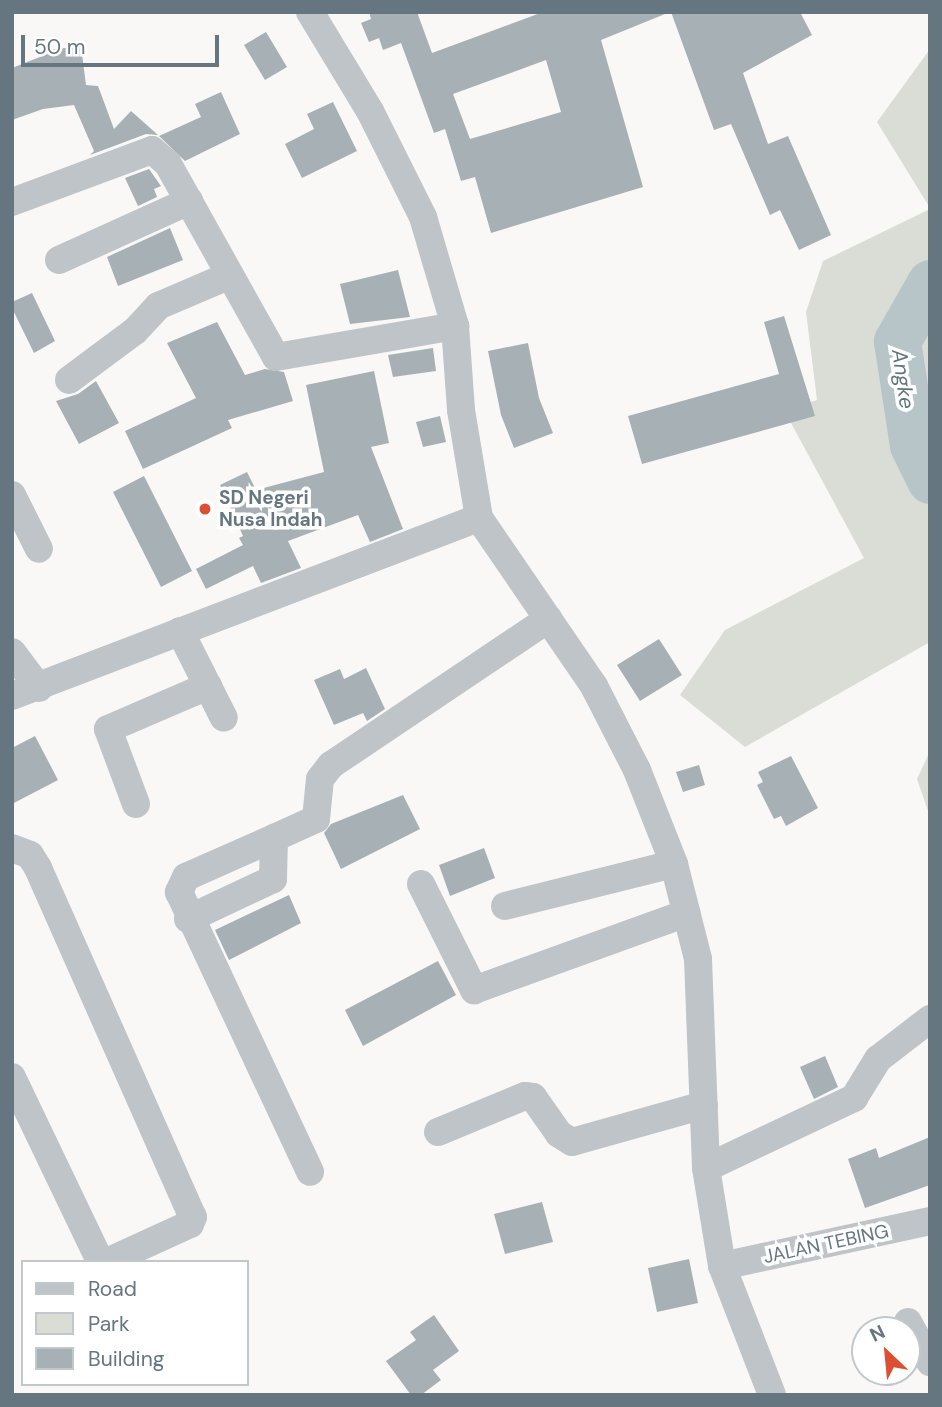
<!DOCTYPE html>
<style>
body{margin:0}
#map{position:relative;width:942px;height:1407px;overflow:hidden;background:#f9f8f6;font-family:"DM Sans",sans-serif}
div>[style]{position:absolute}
.green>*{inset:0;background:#d9ddd5}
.river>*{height:47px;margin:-23.5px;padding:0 23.5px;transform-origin:23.5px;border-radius:23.5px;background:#b8c5c8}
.building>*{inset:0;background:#a7b0b5}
.minor>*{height:28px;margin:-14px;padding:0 14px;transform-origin:14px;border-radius:14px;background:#bfc4c8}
.dots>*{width:19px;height:19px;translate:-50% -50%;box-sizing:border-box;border:4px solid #fff;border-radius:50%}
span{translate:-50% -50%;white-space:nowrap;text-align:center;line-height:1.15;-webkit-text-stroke:7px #fff;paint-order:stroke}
.poi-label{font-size:19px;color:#657680;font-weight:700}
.left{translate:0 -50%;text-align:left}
.street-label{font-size:19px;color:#657680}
.water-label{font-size:21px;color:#60757a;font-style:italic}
.frame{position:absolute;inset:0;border:14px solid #657680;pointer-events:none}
.legend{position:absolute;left:21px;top:1260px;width:228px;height:126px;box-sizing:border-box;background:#fff;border:2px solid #c1c8cc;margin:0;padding:9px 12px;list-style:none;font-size:21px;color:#657680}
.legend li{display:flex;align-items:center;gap:14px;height:35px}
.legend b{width:35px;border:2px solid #c1c8cc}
.north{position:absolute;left:851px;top:1316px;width:70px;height:70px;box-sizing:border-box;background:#fff;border:2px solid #c1c8cc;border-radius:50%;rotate:334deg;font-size:19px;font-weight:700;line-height:28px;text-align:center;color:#657680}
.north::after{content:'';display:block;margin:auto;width:24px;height:32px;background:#dc4f33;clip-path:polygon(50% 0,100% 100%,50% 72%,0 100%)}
.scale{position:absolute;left:21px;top:35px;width:198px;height:32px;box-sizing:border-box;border:4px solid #657680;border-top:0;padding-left:9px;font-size:21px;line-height:24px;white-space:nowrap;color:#657680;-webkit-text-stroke:5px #fff;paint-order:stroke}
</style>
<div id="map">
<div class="green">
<i style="clip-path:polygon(930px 49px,930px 208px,877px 122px)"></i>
<i style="clip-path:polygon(930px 209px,930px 642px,745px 747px,680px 695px,725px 630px,864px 558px,784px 410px,817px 400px,806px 312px,823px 261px)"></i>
<i style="clip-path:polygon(930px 751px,930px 817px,917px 779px)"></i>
</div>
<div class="river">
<i style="left:930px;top:283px;width:67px;rotate:119.6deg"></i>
<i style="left:897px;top:341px;width:105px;rotate:81.3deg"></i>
<i style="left:913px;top:445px;width:39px;rotate:64deg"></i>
</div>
<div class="building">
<i style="clip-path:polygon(evenodd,369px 12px,417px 12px,432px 53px,543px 12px,670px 12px,601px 40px,643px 187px,491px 233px,475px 177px,461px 181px,445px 129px,434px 133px,401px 43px,383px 50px,379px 38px,369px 42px,361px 23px,371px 19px,369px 12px,546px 60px,561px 112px,470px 139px,453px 94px,546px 60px)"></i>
<i style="clip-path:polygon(671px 12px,800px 12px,812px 35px,743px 73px,768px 144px,788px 136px,831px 235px,799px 250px,780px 210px,770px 215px,731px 124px,714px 130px)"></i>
<i style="clip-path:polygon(266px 32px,287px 67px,265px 80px,244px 45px)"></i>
<i style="clip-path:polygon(81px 46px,86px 85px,98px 86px,114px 129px,131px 111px,158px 135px,146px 134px,90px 155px,94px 151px,74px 105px,43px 109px,12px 120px,12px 68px,50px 53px,49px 50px)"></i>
<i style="clip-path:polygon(221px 92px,240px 134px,185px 161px,159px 136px,201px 117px,195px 104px)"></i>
<i style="clip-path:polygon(333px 102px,357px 151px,302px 178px,285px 144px,314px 129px,307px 114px)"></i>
<i style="clip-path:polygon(149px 169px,161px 186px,154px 189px,157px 197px,138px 206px,125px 178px)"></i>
<i style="clip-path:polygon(170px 228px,183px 260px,118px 286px,107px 257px)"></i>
<i style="clip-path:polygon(398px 270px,410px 317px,350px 324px,340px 284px)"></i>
<i style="clip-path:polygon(32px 293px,55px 341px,34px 353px,12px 308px,12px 302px)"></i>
<i style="clip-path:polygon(784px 316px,815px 416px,642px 464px,628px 416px,779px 374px,764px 322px)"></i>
<i style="clip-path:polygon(217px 322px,245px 375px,265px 369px,284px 372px,293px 401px,228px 420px,232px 428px,143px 469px,125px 431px,196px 398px,167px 343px)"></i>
<i style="clip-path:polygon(528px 343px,539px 398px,553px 433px,514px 448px,501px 415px,488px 351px)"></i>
<i style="clip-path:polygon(433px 348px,436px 371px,393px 377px,388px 355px)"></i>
<i style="clip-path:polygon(374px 371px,389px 443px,371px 447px,403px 529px,370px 542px,358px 515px,288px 541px,301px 568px,261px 583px,253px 566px,206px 589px,196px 569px,243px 545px,239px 538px,243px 536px,220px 485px,247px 472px,256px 490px,324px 472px,306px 385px)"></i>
<i style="clip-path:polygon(96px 381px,119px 423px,79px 444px,56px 401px,78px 394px)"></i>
<i style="clip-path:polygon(440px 416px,446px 442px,423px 447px,416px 422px)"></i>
<i style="clip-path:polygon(144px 476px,192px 571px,161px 587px,113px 492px)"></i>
<i style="clip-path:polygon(659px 639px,682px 675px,640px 701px,617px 665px)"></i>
<i style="clip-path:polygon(366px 668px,385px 709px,367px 721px,363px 713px,334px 725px,314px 680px,340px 669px,344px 679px)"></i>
<i style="clip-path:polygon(35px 736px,58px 780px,12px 804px,12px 748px)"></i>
<i style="clip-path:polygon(791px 756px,818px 808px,786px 826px,781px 816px,774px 819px,757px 785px,763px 782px,758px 772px)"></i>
<i style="clip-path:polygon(699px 765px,705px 785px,683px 792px,676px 772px)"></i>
<i style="clip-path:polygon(403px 795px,420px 829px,341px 869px,324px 833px,331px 824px)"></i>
<i style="clip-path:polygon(484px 848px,495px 878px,450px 896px,439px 865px)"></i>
<i style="clip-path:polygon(289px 895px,301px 923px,229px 960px,215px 930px)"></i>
<i style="clip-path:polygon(438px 961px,456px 995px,363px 1046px,345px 1010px)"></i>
<i style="clip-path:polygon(825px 1056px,838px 1087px,814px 1099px,800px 1067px)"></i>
<i style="clip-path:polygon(930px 1137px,930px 1185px,865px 1208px,848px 1159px,876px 1148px,879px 1158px)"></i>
<i style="clip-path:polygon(542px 1202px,553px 1242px,505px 1254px,494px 1214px)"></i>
<i style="clip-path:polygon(689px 1259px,698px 1303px,657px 1312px,648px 1268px)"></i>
<i style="clip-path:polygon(434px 1315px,459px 1351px,433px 1370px,441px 1380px,421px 1395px,411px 1395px,386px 1361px,416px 1340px,410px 1332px)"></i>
</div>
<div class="minor">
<i style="left:310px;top:12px;width:116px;rotate:58.8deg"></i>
<i style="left:370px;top:111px;width:119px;rotate:63.4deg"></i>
<i style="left:423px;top:217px;width:114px;rotate:73.6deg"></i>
<i style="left:455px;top:326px;width:84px;rotate:85.9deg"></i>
<i style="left:461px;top:410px;width:109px;rotate:80.5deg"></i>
<i style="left:479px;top:518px;width:204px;rotate:55.6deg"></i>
<i style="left:594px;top:686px;width:94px;rotate:62.9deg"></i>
<i style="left:637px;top:770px;width:101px;rotate:68.5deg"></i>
<i style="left:674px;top:864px;width:98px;rotate:75.8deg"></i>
<i style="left:698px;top:959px;width:209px;rotate:87.8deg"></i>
<i style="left:706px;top:1168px;width:99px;rotate:80.7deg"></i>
<i style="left:722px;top:1266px;width:138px;rotate:68.8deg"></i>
<i style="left:12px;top:202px;width:149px;rotate:-20.4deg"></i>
<i style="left:152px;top:150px;width:21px;rotate:41deg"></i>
<i style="left:168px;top:164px;width:221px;rotate:60.8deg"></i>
<i style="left:276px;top:357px;width:182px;rotate:-9.8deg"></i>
<i style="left:59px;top:260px;width:143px;rotate:-24.4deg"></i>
<i style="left:69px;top:380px;width:82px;rotate:-36.6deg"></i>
<i style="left:135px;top:331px;width:34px;rotate:-47deg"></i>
<i style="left:158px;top:306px;width:76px;rotate:-23.2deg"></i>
<i style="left:12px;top:495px;width:60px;rotate:63.4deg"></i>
<i style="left:180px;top:631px;width:97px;rotate:63.2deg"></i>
<i style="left:12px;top:652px;width:45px;rotate:53.1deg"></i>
<i style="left:12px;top:696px;width:500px;rotate:-20.9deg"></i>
<i style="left:136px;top:804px;width:80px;rotate:-110.5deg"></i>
<i style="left:108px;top:729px;width:109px;rotate:-23.3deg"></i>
<i style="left:274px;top:838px;width:96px;rotate:156.1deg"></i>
<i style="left:186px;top:877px;width:17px;rotate:115deg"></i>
<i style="left:179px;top:892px;width:309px;rotate:64.9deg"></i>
<i style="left:12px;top:848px;width:19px;rotate:21deg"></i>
<i style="left:30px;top:855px;width:15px;rotate:58deg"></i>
<i style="left:38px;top:868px;width:382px;rotate:66.1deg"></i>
<i style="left:193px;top:1217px;width:8px;rotate:113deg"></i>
<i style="left:190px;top:1224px;width:89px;rotate:155.4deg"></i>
<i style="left:109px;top:1261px;width:9px;rotate:180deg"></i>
<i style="left:100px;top:1261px;width:204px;rotate:-115.6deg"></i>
<i style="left:421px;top:884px;width:119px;rotate:63.4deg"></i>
<i style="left:474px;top:990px;width:226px;rotate:-19.9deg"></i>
<i style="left:505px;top:906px;width:174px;rotate:-14deg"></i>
<i style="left:188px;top:919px;width:94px;rotate:-25.2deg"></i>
<i style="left:273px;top:879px;width:41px;rotate:-88.6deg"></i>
<i style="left:274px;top:838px;width:46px;rotate:-24.3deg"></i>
<i style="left:316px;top:819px;width:40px;rotate:-84.3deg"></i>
<i style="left:320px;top:779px;width:18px;rotate:-52deg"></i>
<i style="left:331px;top:765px;width:262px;rotate:-33.9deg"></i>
<i style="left:438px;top:1132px;width:94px;rotate:-22.5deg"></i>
<i style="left:525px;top:1096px;width:8px;rotate:7deg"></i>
<i style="left:533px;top:1097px;width:45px;rotate:54.9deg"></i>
<i style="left:559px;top:1134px;width:15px;rotate:32deg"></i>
<i style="left:572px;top:1142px;width:137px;rotate:-15.7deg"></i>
<i style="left:706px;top:1168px;width:164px;rotate:-25.3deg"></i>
<i style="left:854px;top:1098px;width:46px;rotate:-58.4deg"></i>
<i style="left:878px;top:1059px;width:66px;rotate:-37.6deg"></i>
<i style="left:722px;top:1266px;width:213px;rotate:-12.2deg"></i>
<i style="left:908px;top:1322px;width:46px;rotate:61.2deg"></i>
</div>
<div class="dots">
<i style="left:205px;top:509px;background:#dc4f33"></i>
</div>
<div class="poi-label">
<span class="left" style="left:219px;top:509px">SD Negeri<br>Nusa Indah</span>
</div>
<div class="street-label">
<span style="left:826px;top:1244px;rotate:-12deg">JALAN TEBING</span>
</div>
<div class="water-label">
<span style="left:903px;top:379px;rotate:82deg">Angke</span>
</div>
<div class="frame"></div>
<ul class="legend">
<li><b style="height:9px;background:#bfc4c8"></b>Road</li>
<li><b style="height:19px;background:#d9ddd5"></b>Park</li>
<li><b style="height:19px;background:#a7b0b5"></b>Building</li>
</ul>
<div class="north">N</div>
<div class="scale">50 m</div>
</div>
